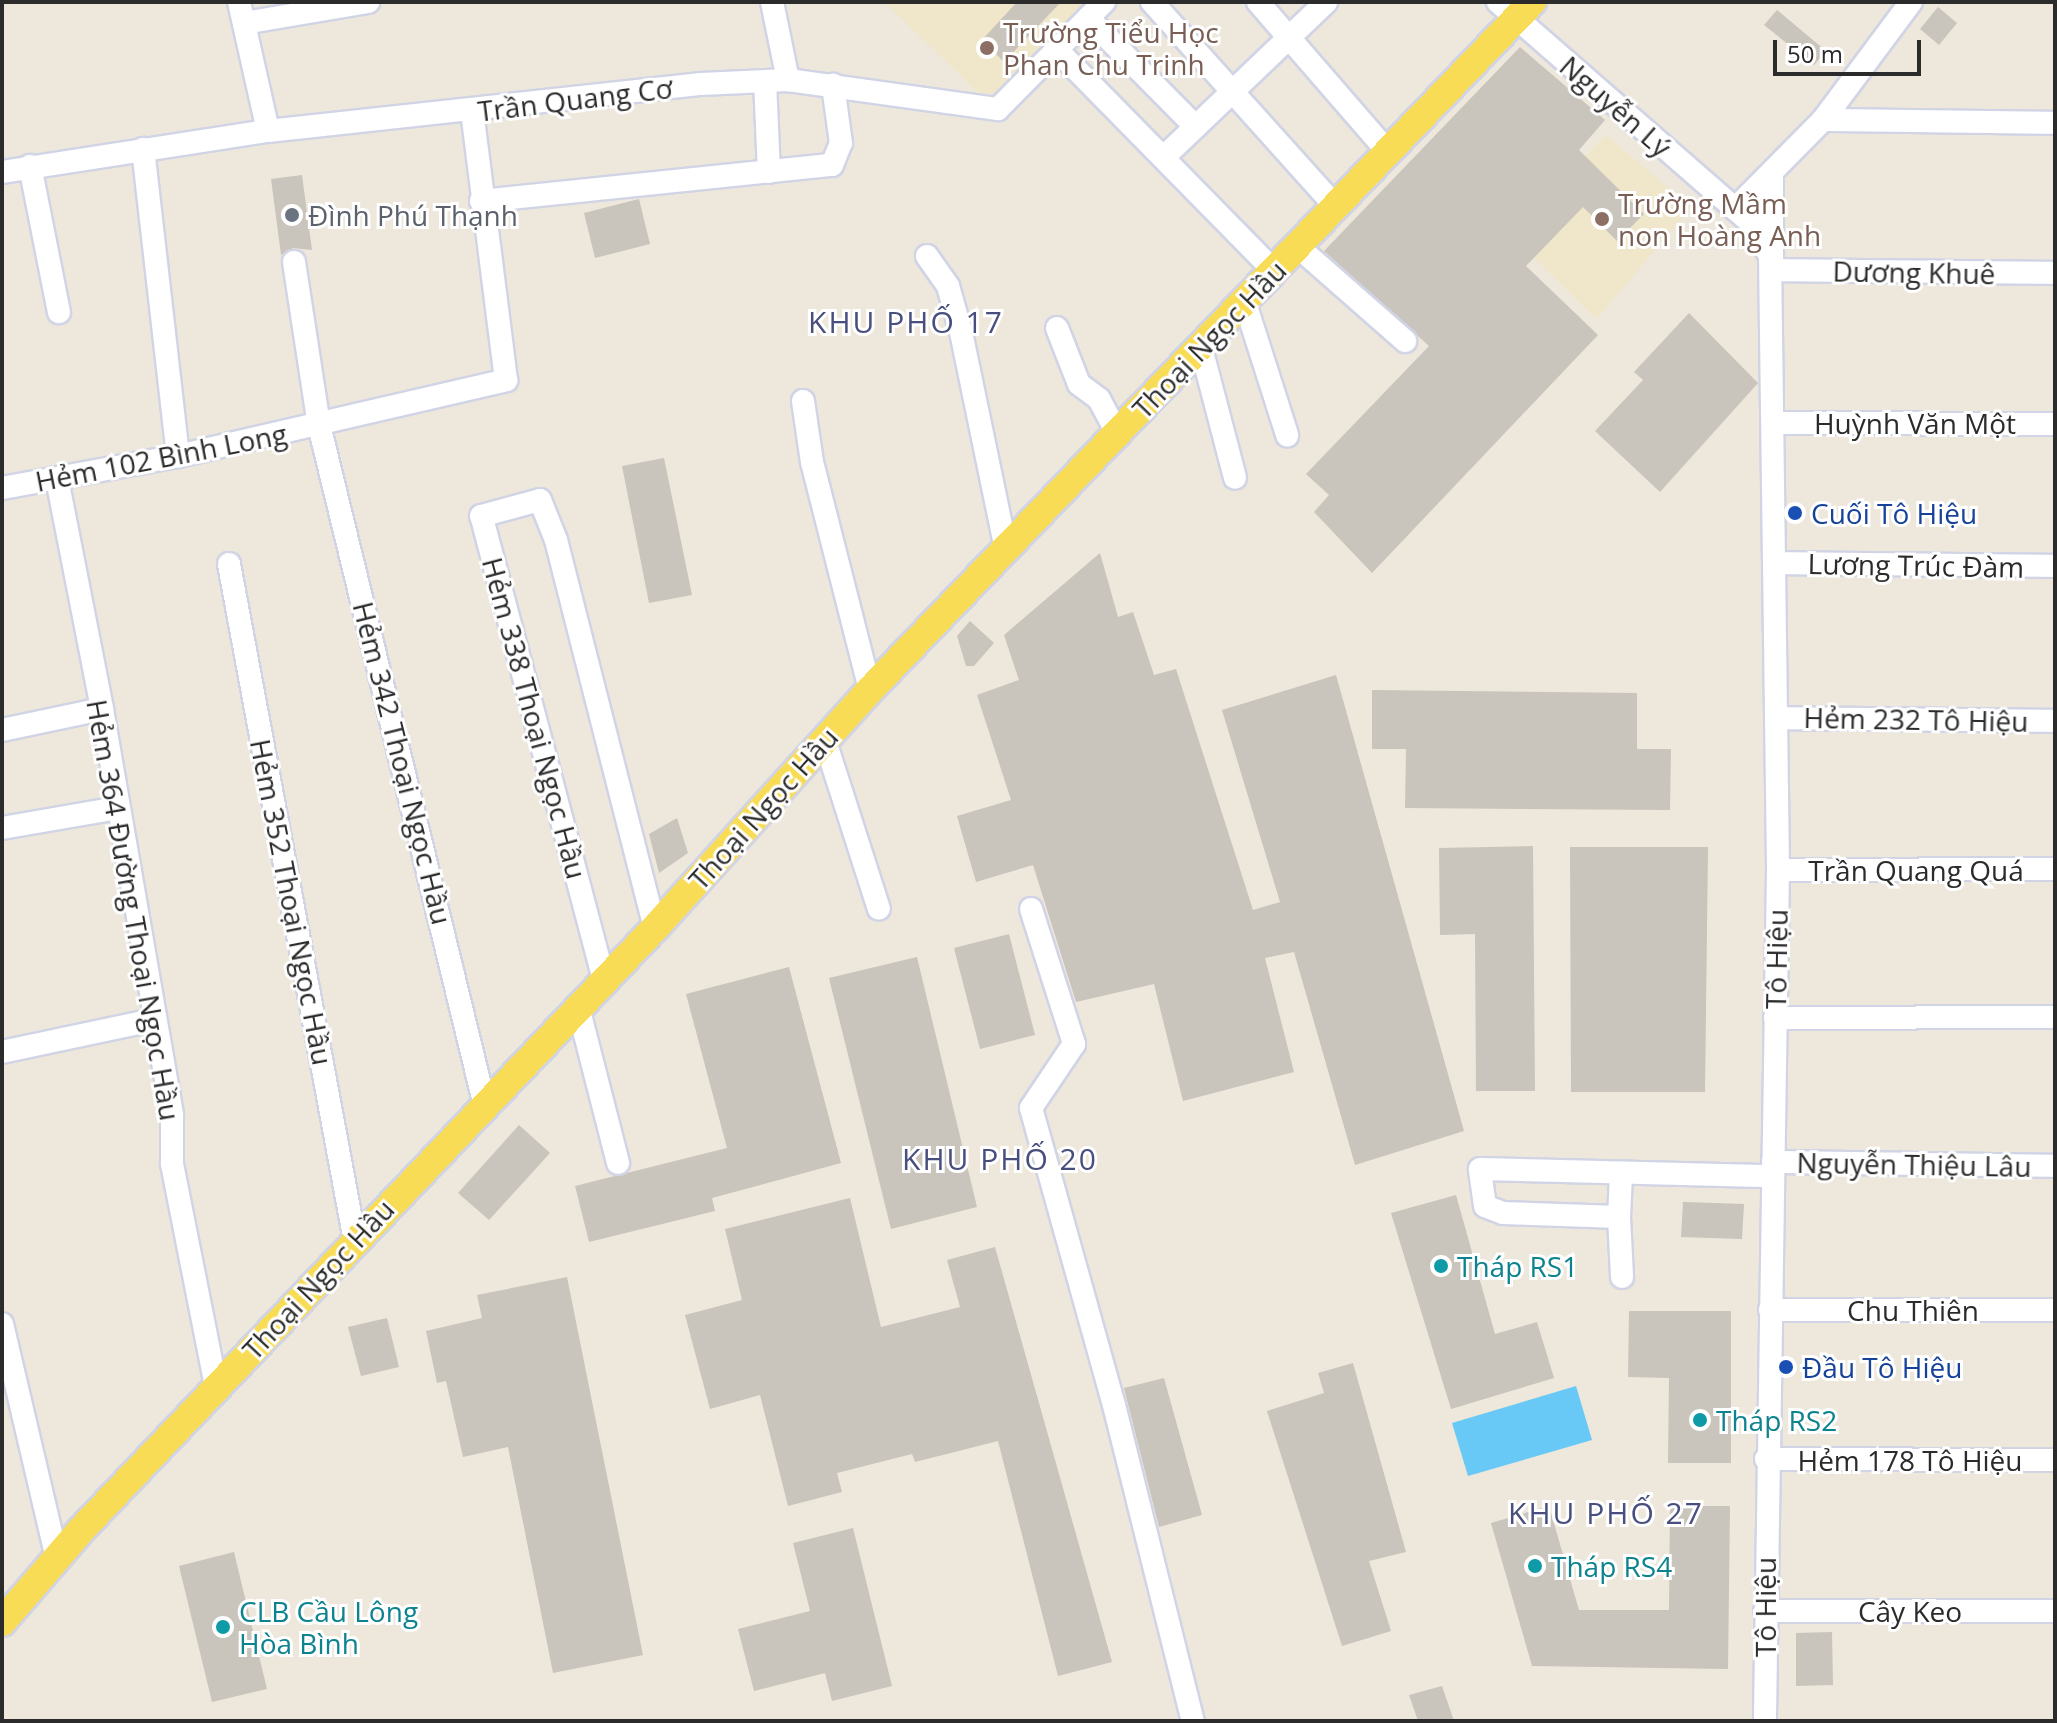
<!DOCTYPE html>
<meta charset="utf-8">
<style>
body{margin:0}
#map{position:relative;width:2057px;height:1723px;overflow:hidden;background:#eee7dc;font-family:"Open Sans",sans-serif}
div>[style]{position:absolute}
.education>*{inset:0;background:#f0e6ca}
.water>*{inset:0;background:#68c9f6}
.building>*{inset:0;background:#c9c4bc}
.roads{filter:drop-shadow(2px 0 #d1d4e5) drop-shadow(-2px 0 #d1d4e5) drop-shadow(0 2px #d1d4e5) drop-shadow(0 -2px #d1d4e5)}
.minor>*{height:22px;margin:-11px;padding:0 11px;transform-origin:11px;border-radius:11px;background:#fff}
.major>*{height:28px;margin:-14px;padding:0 14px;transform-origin:14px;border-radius:14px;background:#f9dc55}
.dots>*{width:22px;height:22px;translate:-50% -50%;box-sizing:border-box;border:4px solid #fff;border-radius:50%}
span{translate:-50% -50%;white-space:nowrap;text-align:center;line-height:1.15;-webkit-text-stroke:6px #fff;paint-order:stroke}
.education-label{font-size:28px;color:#785e54}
.left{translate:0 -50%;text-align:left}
.street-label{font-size:28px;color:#2b2b2b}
.worship-label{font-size:28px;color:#5b616d}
.transit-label{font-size:28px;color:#164399}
.culture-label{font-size:28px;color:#0d838f}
.neighbourhood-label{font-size:30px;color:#484f7f;letter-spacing:2px}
.frame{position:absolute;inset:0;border:4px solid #2b2b2b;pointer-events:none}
.scale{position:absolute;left:1773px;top:40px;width:148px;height:36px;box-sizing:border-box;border:4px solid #2b2b2b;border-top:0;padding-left:10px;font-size:24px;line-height:28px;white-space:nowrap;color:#2b2b2b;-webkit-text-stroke:6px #fff;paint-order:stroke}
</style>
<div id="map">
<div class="education">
<i style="clip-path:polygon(884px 2px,1087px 2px,998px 93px,980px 94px)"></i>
<i style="clip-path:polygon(1606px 135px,1691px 207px,1597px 319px,1508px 233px)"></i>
</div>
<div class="water">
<i style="clip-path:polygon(1576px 1386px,1592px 1440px,1468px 1476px,1452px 1423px)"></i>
</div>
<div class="building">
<i style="clip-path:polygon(1017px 2px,1061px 2px,1004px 62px,982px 40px)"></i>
<i style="clip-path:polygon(1938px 7px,1957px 23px,1939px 45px,1920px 29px)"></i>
<i style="clip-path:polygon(1777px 10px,1826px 51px,1814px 65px,1764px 25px)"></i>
<i style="clip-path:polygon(1520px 47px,1605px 120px,1579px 150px,1644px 214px,1617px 241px,1583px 207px,1526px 266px,1598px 335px,1372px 573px,1314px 512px,1329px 495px,1306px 474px,1429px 346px,1324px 251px)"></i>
<i style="clip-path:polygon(302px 175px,312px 250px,293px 248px,281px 255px,271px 179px)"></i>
<i style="clip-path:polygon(639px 199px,650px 244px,595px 258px,584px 213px)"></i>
<i style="clip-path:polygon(1689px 313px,1758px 383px,1660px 492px,1595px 431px,1643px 380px,1634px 372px)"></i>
<i style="clip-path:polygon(664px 458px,692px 595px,649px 603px,622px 466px)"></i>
<i style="clip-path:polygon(1100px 553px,1118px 617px,1133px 612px,1154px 675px,1176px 669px,1253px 910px,1280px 902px,1222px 710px,1336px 675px,1464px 1131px,1355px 1165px,1294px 952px,1265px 958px,1294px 1072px,1183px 1101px,1154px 984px,1076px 1002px,1033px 865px,976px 882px,957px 816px,1011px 800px,977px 695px,1019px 680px,1004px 635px)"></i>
<i style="clip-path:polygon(970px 621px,994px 643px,974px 666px,966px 666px,957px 636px)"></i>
<i style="clip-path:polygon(1372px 690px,1637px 693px,1637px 749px,1671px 749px,1670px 810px,1405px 808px,1406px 749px,1372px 749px)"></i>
<i style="clip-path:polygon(677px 818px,688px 853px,659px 873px,649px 834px)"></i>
<i style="clip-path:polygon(1533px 846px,1535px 1091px,1476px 1091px,1475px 934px,1440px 935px,1439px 848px)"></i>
<i style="clip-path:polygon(1570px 847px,1708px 847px,1705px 1092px,1571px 1092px)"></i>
<i style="clip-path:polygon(1009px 934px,1035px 1035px,980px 1049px,954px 948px)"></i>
<i style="clip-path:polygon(917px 957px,977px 1207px,891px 1229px,829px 978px)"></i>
<i style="clip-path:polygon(789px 967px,841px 1163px,712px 1198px,715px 1211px,589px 1242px,575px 1186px,727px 1148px,686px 994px)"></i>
<i style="clip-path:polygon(519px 1125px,550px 1153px,489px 1220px,458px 1193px)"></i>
<i style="clip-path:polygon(1456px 1195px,1495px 1334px,1537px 1322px,1554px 1378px,1451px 1409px,1391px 1213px)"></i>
<i style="clip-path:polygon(850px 1198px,881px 1327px,960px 1307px,947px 1260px,995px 1247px,1112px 1662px,1058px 1676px,998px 1441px,915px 1462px,912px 1454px,837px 1473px,842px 1492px,788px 1506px,760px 1395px,710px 1409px,685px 1315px,742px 1300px,725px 1229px)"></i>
<i style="clip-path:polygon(1683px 1202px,1744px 1204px,1742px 1239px,1681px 1237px)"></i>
<i style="clip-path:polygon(567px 1277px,643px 1655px,553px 1673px,508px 1447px,463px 1457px,446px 1381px,437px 1383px,426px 1331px,482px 1318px,477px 1295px)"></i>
<i style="clip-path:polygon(1629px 1311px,1731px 1311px,1731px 1463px,1668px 1463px,1669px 1378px,1628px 1377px)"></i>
<i style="clip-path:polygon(387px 1318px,399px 1367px,361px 1376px,348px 1327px)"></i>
<i style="clip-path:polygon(1353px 1363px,1406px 1552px,1369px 1561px,1391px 1631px,1342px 1646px,1267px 1411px,1324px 1393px,1318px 1373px)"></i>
<i style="clip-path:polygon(1164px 1378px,1202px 1515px,1159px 1527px,1124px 1388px)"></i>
<i style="clip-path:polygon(1549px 1506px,1579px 1610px,1669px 1610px,1670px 1506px,1730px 1506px,1728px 1669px,1532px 1666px,1491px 1523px)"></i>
<i style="clip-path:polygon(853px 1528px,892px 1686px,832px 1701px,825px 1673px,754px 1691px,738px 1629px,810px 1611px,793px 1543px)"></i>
<i style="clip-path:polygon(234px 1552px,267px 1689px,212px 1702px,179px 1566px)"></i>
<i style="clip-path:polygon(1832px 1632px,1833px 1685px,1796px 1686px,1796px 1633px)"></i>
<i style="clip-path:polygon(1442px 1686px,1454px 1721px,1418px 1721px,1409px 1695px)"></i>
</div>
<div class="roads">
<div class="minor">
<i style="left:239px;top:2px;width:132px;rotate:77.3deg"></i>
<i style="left:772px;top:2px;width:80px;rotate:78.4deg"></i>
<i style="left:1152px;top:2px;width:274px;rotate:48.1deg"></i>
<i style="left:1258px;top:2px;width:197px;rotate:49.1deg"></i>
<i style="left:1498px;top:2px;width:336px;rotate:41.1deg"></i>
<i style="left:1751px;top:223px;width:38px;rotate:60deg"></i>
<i style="left:1770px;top:256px;width:614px;rotate:89.25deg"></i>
<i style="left:1778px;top:870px;width:851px;rotate:90.88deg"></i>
<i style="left:1088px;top:18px;width:153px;rotate:45.3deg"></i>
<i style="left:244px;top:23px;width:126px;rotate:-9.6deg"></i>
<i style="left:1057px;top:50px;width:310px;rotate:45.5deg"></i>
<i style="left:765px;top:81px;width:91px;rotate:87.5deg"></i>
<i style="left:1823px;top:120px;width:232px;rotate:0.7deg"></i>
<i style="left:143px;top:149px;width:309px;rotate:83.5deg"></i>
<i style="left:1165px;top:156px;width:223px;rotate:-43.7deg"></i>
<i style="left:30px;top:166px;width:149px;rotate:78.8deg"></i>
<i style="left:2px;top:172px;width:269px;rotate:-8.8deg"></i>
<i style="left:268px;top:131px;width:436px;rotate:-6.2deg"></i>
<i style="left:701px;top:84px;width:87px;rotate:-2.6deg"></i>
<i style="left:788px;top:80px;width:212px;rotate:7.9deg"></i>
<i style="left:998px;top:109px;width:151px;rotate:-45.3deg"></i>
<i style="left:1772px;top:172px;width:98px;rotate:90deg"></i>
<i style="left:1772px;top:270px;width:283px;rotate:0.6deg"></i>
<i style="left:481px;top:201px;width:353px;rotate:-5.9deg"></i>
<i style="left:832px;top:165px;width:24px;rotate:-68deg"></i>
<i style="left:841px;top:143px;width:59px;rotate:-97.9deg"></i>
<i style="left:1735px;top:209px;width:125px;rotate:-45.3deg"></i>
<i style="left:1823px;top:120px;width:147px;rotate:-53.3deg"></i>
<i style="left:1297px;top:246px;width:144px;rotate:41.3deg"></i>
<i style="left:927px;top:256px;width:37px;rotate:55deg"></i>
<i style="left:948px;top:286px;width:48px;rotate:74.2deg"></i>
<i style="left:961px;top:332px;width:222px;rotate:78.3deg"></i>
<i style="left:294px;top:262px;width:165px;rotate:81.3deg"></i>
<i style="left:319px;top:425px;width:697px;rotate:76.3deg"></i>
<i style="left:1245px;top:303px;width:139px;rotate:72.3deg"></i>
<i style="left:1057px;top:328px;width:60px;rotate:68.6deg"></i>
<i style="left:1079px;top:384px;width:25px;rotate:37deg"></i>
<i style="left:1099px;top:399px;width:40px;rotate:62deg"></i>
<i style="left:1201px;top:348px;width:134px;rotate:75.3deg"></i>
<i style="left:803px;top:401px;width:62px;rotate:81.6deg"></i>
<i style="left:812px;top:462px;width:235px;rotate:75.7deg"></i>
<i style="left:1775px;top:423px;width:280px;rotate:0.2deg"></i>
<i style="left:57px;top:479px;width:234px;rotate:78.9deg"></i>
<i style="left:102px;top:709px;width:412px;rotate:80.2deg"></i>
<i style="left:172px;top:1115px;width:49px;rotate:90deg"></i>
<i style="left:172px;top:1164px;width:227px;rotate:78.8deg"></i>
<i style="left:2px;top:488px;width:179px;rotate:-10.3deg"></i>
<i style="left:178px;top:456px;width:337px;rotate:-13deg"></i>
<i style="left:506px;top:380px;width:271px;rotate:-97.2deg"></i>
<i style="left:1777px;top:563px;width:278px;rotate:0.6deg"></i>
<i style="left:229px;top:564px;width:689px;rotate:79.46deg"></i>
<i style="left:1776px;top:718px;width:279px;rotate:0.6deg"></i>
<i style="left:2px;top:730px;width:102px;rotate:-11.9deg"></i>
<i style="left:825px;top:741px;width:176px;rotate:72.2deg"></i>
<i style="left:2px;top:828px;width:118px;rotate:-9.8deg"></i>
<i style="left:1778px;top:870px;width:277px;rotate:-0.2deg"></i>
<i style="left:1031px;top:909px;width:142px;rotate:72.3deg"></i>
<i style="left:1074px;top:1044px;width:77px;rotate:123.9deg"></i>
<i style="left:1031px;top:1108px;width:308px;rotate:74.4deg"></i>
<i style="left:1114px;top:1405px;width:326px;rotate:76deg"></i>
<i style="left:604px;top:980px;width:480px;rotate:-104.8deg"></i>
<i style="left:481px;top:516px;width:61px;rotate:-15.2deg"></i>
<i style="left:540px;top:500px;width:43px;rotate:68.2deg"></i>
<i style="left:556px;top:540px;width:400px;rotate:75.7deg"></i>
<i style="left:578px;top:1007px;width:161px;rotate:75.6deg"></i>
<i style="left:1775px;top:1018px;width:280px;rotate:-0.2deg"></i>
<i style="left:2px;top:1052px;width:154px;rotate:-12deg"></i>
<i style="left:1773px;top:1162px;width:282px;rotate:0.8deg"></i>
<i style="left:1621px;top:1175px;width:42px;rotate:92.7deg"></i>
<i style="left:1619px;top:1217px;width:116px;rotate:-178deg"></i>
<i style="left:1503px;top:1213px;width:19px;rotate:-159deg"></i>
<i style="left:1485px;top:1206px;width:37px;rotate:-98deg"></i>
<i style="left:1480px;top:1169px;width:293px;rotate:1.4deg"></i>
<i style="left:1619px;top:1217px;width:60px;rotate:87.1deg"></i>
<i style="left:1770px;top:1310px;width:285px"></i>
<i style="left:2px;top:1324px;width:240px;rotate:76.8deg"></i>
<i style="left:1766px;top:1459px;width:289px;rotate:0.2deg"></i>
<i style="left:1765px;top:1611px;width:290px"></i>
</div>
<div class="major">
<i style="left:2px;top:1622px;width:123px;rotate:-49.3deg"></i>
<i style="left:82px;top:1529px;width:830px;rotate:-46.37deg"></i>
<i style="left:655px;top:928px;width:321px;rotate:-47.9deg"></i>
<i style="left:870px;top:690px;width:955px;rotate:-46.1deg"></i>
</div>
</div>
<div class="dots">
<i style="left:987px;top:48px;background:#8d6e63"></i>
<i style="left:292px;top:215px;background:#6b7280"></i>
<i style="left:1602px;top:219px;background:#8d6e63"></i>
<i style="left:1795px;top:513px;background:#1a4fb4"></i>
<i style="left:1441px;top:1266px;background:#0f9aa8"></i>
<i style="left:1786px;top:1367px;background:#1a4fb4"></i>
<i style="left:1700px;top:1420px;background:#0f9aa8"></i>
<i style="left:1535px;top:1566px;background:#0f9aa8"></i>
<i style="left:223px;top:1627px;background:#0f9aa8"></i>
</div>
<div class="education-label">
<span class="left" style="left:1003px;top:48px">Trường Tiểu Học<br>Phan Chu Trinh</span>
<span class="left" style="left:1618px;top:219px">Trường Mầm<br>non Hoàng Anh</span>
</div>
<div class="street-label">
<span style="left:575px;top:99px;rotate:-7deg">Trần Quang Cơ</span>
<span style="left:1616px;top:106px;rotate:41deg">Nguyễn Lý</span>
<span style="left:1914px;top:272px;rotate:1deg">Dương Khuê</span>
<span style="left:1209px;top:339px;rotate:-46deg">Thoại Ngọc Hầu</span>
<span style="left:1915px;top:423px">Huỳnh Văn Một</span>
<span style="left:161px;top:457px;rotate:-11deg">Hẻm 102 Bình Long</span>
<span style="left:1916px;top:565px;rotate:1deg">Lương Trúc Đàm</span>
<span style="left:535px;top:718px;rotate:75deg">Hẻm 338 Thoại Ngọc Hầu</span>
<span style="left:1916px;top:719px;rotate:1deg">Hẻm 232 Tô Hiệu</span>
<span style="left:403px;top:763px;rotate:76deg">Hẻm 342 Thoại Ngọc Hầu</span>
<span style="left:763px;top:808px;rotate:-48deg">Thoại Ngọc Hầu</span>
<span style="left:1916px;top:870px">Trần Quang Quá</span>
<span style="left:292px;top:902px;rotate:79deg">Hẻm 352 Thoại Ngọc Hầu</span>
<span style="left:134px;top:910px;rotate:80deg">Hẻm 364 Đường Thoại Ngọc Hầu</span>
<span style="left:1776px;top:959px;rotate:-89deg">Tô Hiệu</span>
<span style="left:1914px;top:1164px;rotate:1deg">Nguyễn Thiệu Lâu</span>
<span style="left:318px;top:1279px;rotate:-47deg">Thoại Ngọc Hầu</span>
<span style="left:1913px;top:1310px">Chu Thiên</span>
<span style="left:1910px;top:1460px">Hẻm 178 Tô Hiệu</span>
<span style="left:1765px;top:1607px;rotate:-90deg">Tô Hiệu</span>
<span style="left:1910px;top:1611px">Cây Keo</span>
</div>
<div class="worship-label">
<span class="left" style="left:308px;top:215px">Đình Phú Thạnh</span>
</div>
<div class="transit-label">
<span class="left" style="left:1811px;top:513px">Cuối Tô Hiệu</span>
<span class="left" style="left:1802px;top:1367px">Đầu Tô Hiệu</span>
</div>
<div class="culture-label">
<span class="left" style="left:1457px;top:1266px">Tháp RS1</span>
<span class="left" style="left:1716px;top:1420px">Tháp RS2</span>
<span class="left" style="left:1551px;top:1566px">Tháp RS4</span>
<span class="left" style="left:239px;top:1627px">CLB Cầu Lông<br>Hòa Bình</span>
</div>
<div class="neighbourhood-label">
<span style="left:906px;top:322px">KHU PHỐ 17</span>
<span style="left:1000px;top:1159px">KHU PHỐ 20</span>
<span style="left:1606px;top:1513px">KHU PHỐ 27</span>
</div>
<div class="frame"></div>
<div class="scale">50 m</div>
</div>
